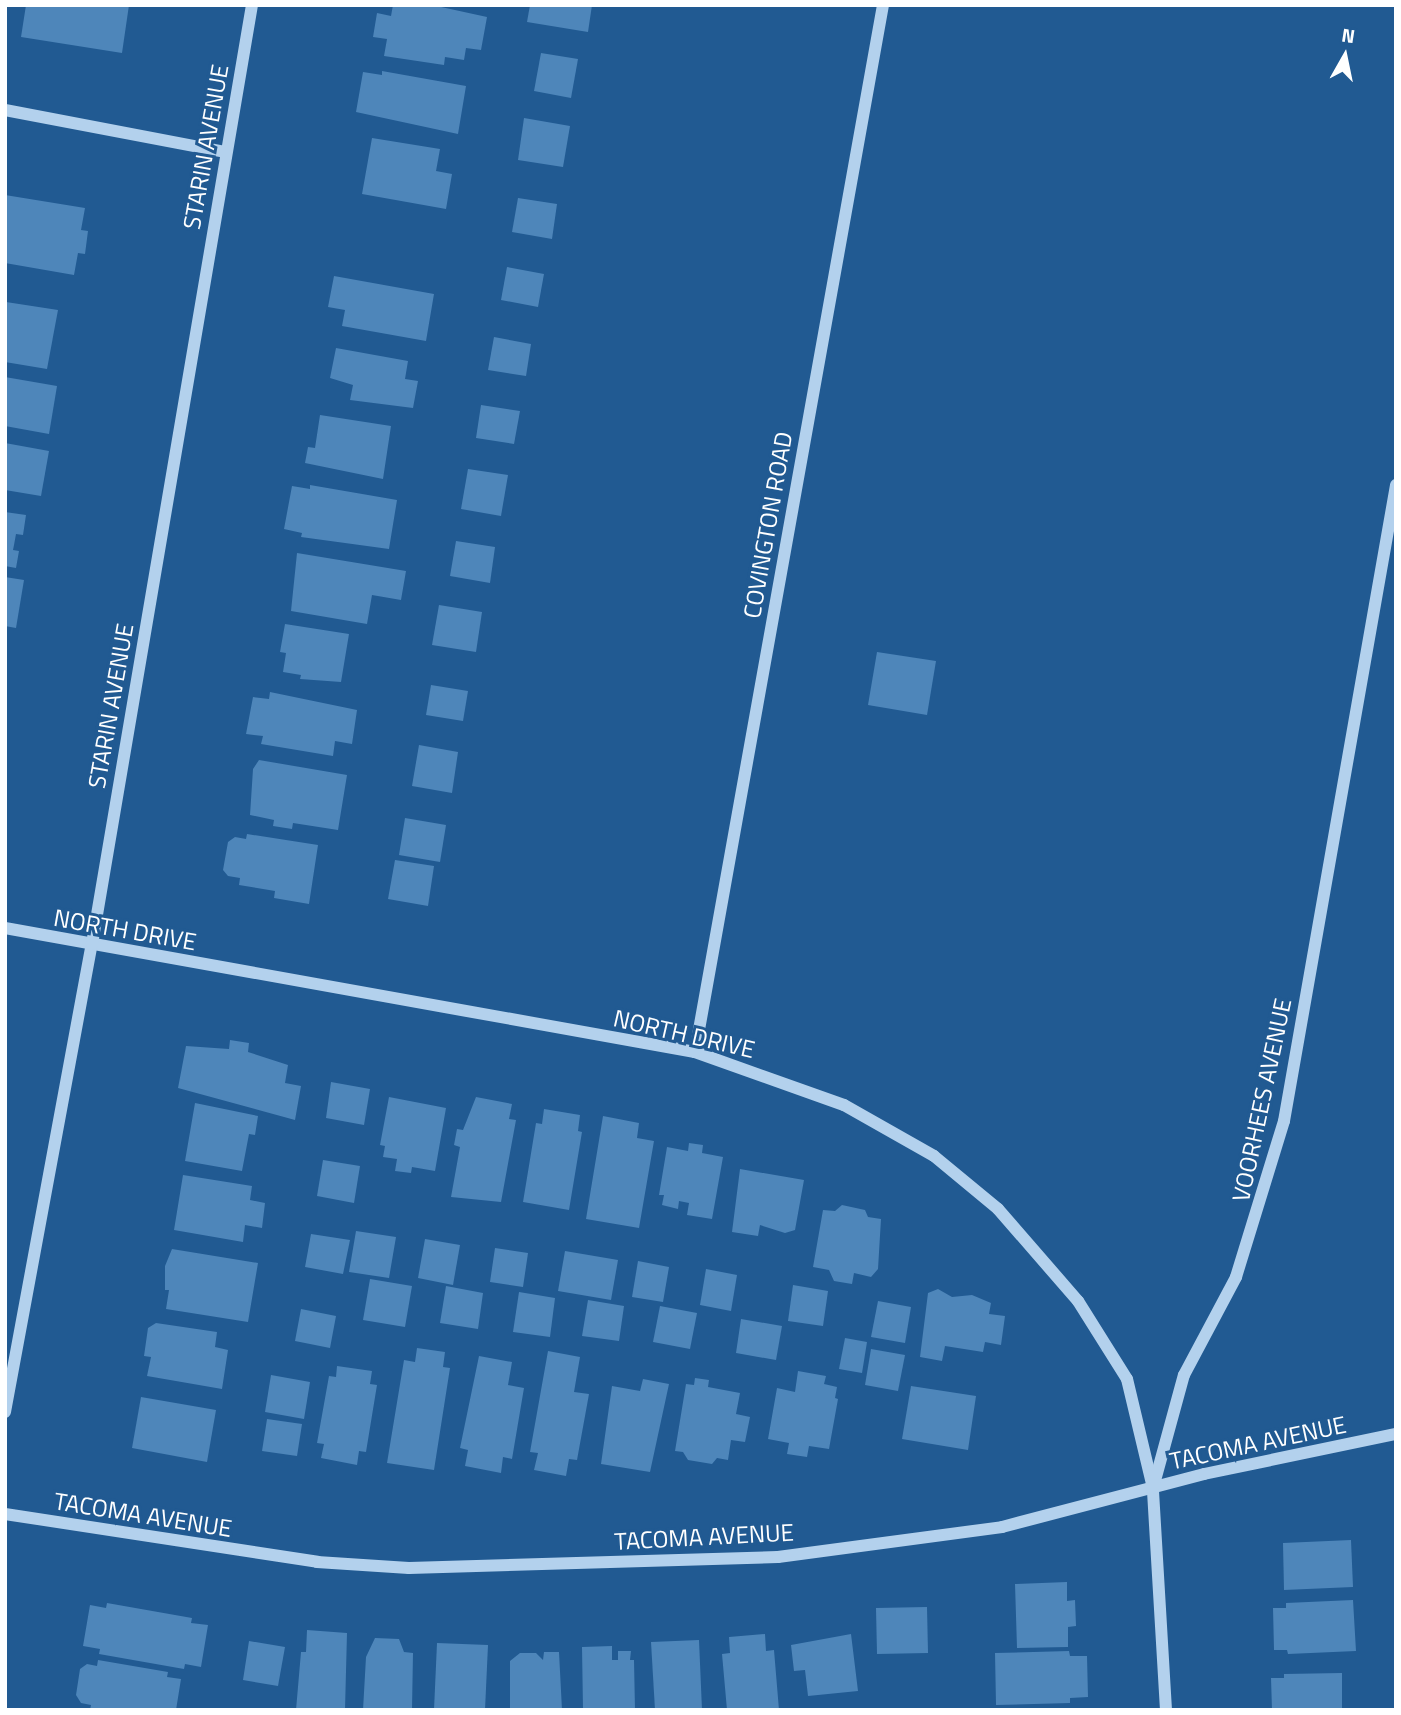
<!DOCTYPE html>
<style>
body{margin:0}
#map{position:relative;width:1401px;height:1715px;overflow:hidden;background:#215a92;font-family:"Titillium Web",sans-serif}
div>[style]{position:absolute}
.building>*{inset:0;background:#4e86ba}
.minor>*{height:12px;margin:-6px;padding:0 6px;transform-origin:6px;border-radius:6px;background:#b3d1ed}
span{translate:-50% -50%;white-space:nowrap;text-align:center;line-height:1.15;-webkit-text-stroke:6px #215a92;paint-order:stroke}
.street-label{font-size:24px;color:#fff}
.frame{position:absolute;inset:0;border:7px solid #fff;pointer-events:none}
.north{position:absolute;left:1310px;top:21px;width:70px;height:70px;-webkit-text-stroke:5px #215a92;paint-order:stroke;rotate:9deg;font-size:19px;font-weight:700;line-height:28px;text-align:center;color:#fff}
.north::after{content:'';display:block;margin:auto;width:24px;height:32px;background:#fff;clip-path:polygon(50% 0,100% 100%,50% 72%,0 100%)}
</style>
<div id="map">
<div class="building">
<i style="clip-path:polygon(26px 5px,129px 5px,122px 53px,21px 37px)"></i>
<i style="clip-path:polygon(393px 5px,432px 5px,487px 17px,481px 50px,466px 48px,464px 60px,445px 57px,444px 65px,384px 56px,387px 39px,373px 37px,377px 13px,391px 16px)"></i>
<i style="clip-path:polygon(530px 5px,592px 5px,588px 32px,527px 22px)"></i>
<i style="clip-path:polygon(541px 53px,578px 59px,571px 98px,534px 91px)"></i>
<i style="clip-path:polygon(382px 71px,466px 86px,458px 134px,356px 112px,363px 72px,382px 75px)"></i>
<i style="clip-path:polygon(524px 118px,570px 126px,563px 167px,518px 160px)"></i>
<i style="clip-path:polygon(372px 138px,440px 149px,436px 171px,452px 174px,446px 209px,362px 194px)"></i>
<i style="clip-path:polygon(5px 195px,85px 208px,81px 230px,88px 231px,85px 254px,78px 253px,74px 275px,5px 263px)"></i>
<i style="clip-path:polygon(518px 198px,557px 204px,552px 239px,512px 232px)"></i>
<i style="clip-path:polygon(507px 267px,544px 274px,538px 307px,501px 300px)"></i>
<i style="clip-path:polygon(334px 276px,434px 294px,426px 341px,342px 326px,345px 310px,328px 307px)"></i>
<i style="clip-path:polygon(6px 302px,58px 310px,47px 369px,5px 362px)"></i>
<i style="clip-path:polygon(494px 337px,531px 344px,526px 376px,488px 370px)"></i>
<i style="clip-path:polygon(336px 348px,408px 361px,405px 379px,418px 381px,413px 408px,350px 400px,353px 385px,330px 378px)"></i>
<i style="clip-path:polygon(5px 377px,57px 386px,49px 434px,5px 426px)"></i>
<i style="clip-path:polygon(481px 405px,520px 411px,514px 444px,476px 438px)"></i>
<i style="clip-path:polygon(320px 415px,391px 426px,383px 479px,305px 463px,308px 447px,315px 448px)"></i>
<i style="clip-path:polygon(5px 443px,49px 451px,41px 496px,5px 490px)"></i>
<i style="clip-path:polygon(468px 469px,508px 475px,501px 516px,461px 509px)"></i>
<i style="clip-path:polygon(310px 485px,397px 500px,389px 549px,301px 537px,302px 533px,284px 529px,292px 486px,310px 489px)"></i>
<i style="clip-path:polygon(5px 512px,26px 515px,23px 535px,16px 534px,14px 545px,13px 550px,19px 551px,16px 568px,5px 566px)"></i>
<i style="clip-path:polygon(456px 541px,495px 547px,490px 583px,450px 576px)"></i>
<i style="clip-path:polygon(297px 553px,406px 571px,401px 600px,372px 595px,367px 624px,291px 611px)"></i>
<i style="clip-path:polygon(5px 577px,24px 580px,16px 628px,5px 626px)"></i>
<i style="clip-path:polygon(439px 605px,482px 612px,476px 652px,432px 645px)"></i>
<i style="clip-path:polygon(285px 624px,349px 634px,341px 682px,300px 679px,301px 675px,283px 672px,286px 653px,280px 652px)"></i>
<i style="clip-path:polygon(877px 652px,936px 661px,927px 715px,868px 705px)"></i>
<i style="clip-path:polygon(431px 685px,468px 691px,463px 721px,426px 715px)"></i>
<i style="clip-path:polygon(270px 692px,357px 710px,352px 744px,335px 741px,333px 756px,261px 744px,263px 736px,246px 734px,253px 697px,269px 699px)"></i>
<i style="clip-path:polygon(419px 745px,458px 752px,452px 793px,412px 786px)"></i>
<i style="clip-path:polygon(259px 760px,347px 775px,338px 830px,293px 823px,292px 829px,273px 826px,274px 820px,250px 815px,253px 769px)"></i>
<i style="clip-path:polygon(405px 818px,446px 825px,440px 862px,399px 855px)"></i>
<i style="clip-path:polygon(247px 834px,318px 845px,309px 904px,274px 898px,275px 891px,239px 885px,240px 878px,228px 876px,223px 870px,228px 842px,235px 837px,246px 839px)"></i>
<i style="clip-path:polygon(395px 860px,434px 866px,428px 906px,388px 899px)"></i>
<i style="clip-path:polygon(230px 1040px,249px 1043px,248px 1052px,288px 1065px,285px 1083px,301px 1086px,295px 1120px,178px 1088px,186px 1046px,229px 1049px)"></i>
<i style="clip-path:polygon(331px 1082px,370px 1089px,364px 1125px,326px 1118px)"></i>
<i style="clip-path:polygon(389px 1097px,446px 1108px,435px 1171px,412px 1167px,411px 1173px,395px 1171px,397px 1159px,383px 1157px,385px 1146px,380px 1145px)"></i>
<i style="clip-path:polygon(476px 1097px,512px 1104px,509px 1119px,516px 1120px,501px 1202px,451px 1197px,460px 1147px,454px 1145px,457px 1129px,463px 1130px)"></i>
<i style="clip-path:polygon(195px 1103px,258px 1116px,255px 1135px,249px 1134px,242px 1171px,185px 1161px)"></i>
<i style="clip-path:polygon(544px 1109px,580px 1115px,578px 1131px,582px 1132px,569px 1210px,523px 1202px,536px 1123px,542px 1124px)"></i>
<i style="clip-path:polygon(603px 1116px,639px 1123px,637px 1138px,654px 1141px,639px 1228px,586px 1219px)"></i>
<i style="clip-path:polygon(689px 1143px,703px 1145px,702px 1153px,723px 1157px,712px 1219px,687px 1215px,689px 1203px,679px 1201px,678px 1209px,662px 1205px,664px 1195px,659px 1195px,667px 1147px,688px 1151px)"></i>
<i style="clip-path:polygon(323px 1160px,360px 1166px,354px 1203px,317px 1196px)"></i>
<i style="clip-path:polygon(740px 1169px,804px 1180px,795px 1230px,785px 1233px,760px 1225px,758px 1236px,732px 1232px)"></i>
<i style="clip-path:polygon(183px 1175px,252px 1186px,250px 1200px,265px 1203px,262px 1228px,245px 1225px,243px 1242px,174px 1230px)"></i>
<i style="clip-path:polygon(842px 1205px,865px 1210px,868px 1217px,881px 1219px,878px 1269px,871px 1277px,854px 1273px,852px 1284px,834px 1281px,829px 1270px,813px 1267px,823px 1210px,835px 1211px)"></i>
<i style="clip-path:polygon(356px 1231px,396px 1237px,389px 1278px,349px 1272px)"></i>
<i style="clip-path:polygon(311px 1234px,350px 1240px,343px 1274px,305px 1267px)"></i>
<i style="clip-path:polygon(425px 1239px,460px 1245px,453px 1285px,418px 1278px)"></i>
<i style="clip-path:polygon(495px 1248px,528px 1253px,523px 1287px,490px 1282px)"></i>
<i style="clip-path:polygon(172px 1249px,258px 1263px,248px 1322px,166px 1309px,169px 1290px,165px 1290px,165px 1266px)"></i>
<i style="clip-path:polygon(565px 1251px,618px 1260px,611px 1300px,558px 1291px)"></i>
<i style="clip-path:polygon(638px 1261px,669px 1267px,663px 1302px,632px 1297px)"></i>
<i style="clip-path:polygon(706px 1269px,737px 1275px,731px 1311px,700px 1305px)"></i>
<i style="clip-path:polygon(370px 1279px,412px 1286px,405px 1327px,363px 1320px)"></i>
<i style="clip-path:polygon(793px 1285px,828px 1291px,823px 1326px,788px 1321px)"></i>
<i style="clip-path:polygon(446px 1286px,483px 1293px,478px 1329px,440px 1323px)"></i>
<i style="clip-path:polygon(938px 1289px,952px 1297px,972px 1295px,991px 1303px,989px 1314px,1005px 1316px,1001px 1345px,985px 1342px,983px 1352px,945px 1346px,942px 1361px,920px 1357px,928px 1293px)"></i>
<i style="clip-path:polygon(519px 1292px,555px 1298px,550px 1337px,513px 1332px)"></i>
<i style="clip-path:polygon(588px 1300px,624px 1306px,619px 1341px,582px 1336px)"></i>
<i style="clip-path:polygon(878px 1301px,911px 1307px,905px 1343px,871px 1337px)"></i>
<i style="clip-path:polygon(660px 1306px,697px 1313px,690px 1349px,653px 1342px)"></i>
<i style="clip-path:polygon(301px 1309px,336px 1316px,330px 1348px,295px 1341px)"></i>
<i style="clip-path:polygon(741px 1319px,782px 1326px,776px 1360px,736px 1353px)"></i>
<i style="clip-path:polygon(156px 1323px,217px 1332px,215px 1347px,228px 1350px,222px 1389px,147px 1376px,151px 1357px,144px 1356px,148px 1328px)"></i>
<i style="clip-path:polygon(845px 1338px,867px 1342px,862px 1373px,839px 1369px)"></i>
<i style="clip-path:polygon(417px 1348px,445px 1352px,443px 1367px,450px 1368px,434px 1470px,387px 1463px,404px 1360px,415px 1362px)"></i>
<i style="clip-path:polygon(871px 1349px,905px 1355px,898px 1391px,865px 1385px)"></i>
<i style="clip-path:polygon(548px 1351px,580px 1357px,574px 1392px,589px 1394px,577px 1460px,569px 1459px,566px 1476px,534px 1470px,538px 1453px,530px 1452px)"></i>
<i style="clip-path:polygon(479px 1356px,512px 1362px,508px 1385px,524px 1388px,512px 1459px,503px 1457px,501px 1473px,465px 1466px,468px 1450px,460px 1448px)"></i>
<i style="clip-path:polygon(337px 1366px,372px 1371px,370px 1384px,377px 1385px,366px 1452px,359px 1451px,357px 1465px,321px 1458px,324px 1444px,317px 1443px,329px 1376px,336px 1377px)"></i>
<i style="clip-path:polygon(798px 1371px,826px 1376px,824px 1384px,837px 1387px,835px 1398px,838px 1399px,829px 1449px,809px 1446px,807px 1457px,787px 1454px,789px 1443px,768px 1439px,777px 1388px,795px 1392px)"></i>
<i style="clip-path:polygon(271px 1375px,310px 1382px,304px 1419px,265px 1412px)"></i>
<i style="clip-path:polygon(695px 1378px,709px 1380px,708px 1387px,740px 1393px,736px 1414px,750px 1417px,745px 1442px,731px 1440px,728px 1460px,717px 1458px,712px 1464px,688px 1460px,683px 1452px,675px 1451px,686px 1384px,694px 1385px)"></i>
<i style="clip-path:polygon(643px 1379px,669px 1384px,650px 1472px,601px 1464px,612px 1386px,640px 1391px)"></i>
<i style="clip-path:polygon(911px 1386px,976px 1396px,968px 1450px,902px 1439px)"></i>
<i style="clip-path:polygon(141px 1397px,216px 1410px,207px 1462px,132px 1448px)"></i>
<i style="clip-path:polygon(267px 1419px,302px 1424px,297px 1456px,262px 1451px)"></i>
<i style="clip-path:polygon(1351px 1540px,1353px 1587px,1284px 1590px,1283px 1543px)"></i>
<i style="clip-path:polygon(1067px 1582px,1067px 1601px,1075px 1600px,1076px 1626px,1068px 1627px,1068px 1647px,1017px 1648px,1015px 1584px)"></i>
<i style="clip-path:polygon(1353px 1600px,1356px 1651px,1288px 1654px,1287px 1650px,1274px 1650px,1273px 1608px,1286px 1608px,1286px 1603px)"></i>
<i style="clip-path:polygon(107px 1603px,192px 1618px,191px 1623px,208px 1625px,201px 1667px,185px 1664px,184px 1669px,99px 1654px,100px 1649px,83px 1646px,90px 1605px,106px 1608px)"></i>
<i style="clip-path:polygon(927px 1607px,928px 1653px,877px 1654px,876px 1608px)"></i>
<i style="clip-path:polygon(307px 1630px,347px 1633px,345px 1710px,296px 1710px,301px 1652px,306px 1652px)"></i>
<i style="clip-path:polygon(765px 1634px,766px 1651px,774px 1650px,779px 1710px,727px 1710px,722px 1654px,730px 1653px,729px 1637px)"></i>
<i style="clip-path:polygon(851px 1634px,858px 1691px,808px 1696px,805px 1670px,794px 1671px,791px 1645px)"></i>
<i style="clip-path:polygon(375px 1638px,399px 1639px,404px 1652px,413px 1653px,412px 1710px,363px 1710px,366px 1657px)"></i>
<i style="clip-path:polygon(699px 1640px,702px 1710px,655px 1710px,651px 1642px)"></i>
<i style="clip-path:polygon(249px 1641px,285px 1647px,278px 1686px,243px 1680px)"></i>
<i style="clip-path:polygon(437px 1643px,488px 1645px,485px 1710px,434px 1710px)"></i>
<i style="clip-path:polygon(612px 1646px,612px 1660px,618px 1660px,618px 1651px,631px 1651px,630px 1660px,634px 1660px,635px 1710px,583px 1710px,582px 1647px)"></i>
<i style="clip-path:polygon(1069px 1651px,1070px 1656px,1087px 1656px,1088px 1697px,1070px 1698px,1070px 1703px,996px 1705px,995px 1653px)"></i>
<i style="clip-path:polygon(544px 1652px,559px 1652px,562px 1710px,510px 1710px,510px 1661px,520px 1653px,536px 1653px,543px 1660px)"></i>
<i style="clip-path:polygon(98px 1660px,168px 1672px,167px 1677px,181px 1679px,176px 1710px,90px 1710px,91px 1705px,81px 1703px,76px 1695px,80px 1669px,87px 1664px,97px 1666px)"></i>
<i style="clip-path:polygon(1342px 1673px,1342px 1710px,1272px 1710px,1271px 1678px,1284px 1678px,1284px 1674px)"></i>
</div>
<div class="minor">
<i style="left:5px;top:110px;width:225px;rotate:10.8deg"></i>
<i style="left:5px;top:928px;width:701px;rotate:10.19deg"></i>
<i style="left:695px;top:1052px;width:158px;rotate:19.6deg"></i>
<i style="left:844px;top:1105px;width:103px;rotate:29.5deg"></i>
<i style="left:934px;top:1156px;width:83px;rotate:39.6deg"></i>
<i style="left:998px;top:1209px;width:122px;rotate:49deg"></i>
<i style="left:1078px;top:1301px;width:92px;rotate:57.9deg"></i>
<i style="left:1127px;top:1379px;width:112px;rotate:76.6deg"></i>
<i style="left:695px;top:1052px;width:1064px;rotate:-79.82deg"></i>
<i style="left:5px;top:1412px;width:476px;rotate:-79.5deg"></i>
<i style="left:92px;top:944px;width:953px;rotate:-80.33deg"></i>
<i style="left:5px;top:1514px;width:316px;rotate:8.7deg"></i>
<i style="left:317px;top:1562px;width:92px;rotate:3.7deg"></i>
<i style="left:409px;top:1568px;width:369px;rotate:-1.7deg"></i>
<i style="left:778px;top:1557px;width:226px;rotate:-7.6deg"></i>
<i style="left:1002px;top:1527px;width:209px;rotate:-14.7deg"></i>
<i style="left:1204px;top:1474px;width:196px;rotate:-11.8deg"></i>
<i style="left:1166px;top:1710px;width:222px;rotate:-93.4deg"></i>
<i style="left:1153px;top:1488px;width:117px;rotate:-74.7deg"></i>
<i style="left:1184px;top:1375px;width:111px;rotate:-62deg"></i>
<i style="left:1236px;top:1277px;width:163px;rotate:-72.9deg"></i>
<i style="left:1284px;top:1121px;width:646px;rotate:-80.01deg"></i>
</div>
<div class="street-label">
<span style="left:206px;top:147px;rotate:-80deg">STARIN AVENUE</span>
<span style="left:768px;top:525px;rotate:-80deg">COVINGTON ROAD</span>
<span style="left:111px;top:706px;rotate:-80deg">STARIN AVENUE</span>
<span style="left:125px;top:930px;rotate:10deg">NORTH DRIVE</span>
<span style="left:684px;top:1034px;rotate:13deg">NORTH DRIVE</span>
<span style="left:1262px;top:1100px;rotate:-78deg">VOORHEES AVENUE</span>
<span style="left:1258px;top:1443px;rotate:-12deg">TACOMA AVENUE</span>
<span style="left:143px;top:1515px;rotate:9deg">TACOMA AVENUE</span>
<span style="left:704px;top:1537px;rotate:-3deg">TACOMA AVENUE</span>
</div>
<div class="frame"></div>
<div class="north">N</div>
</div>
